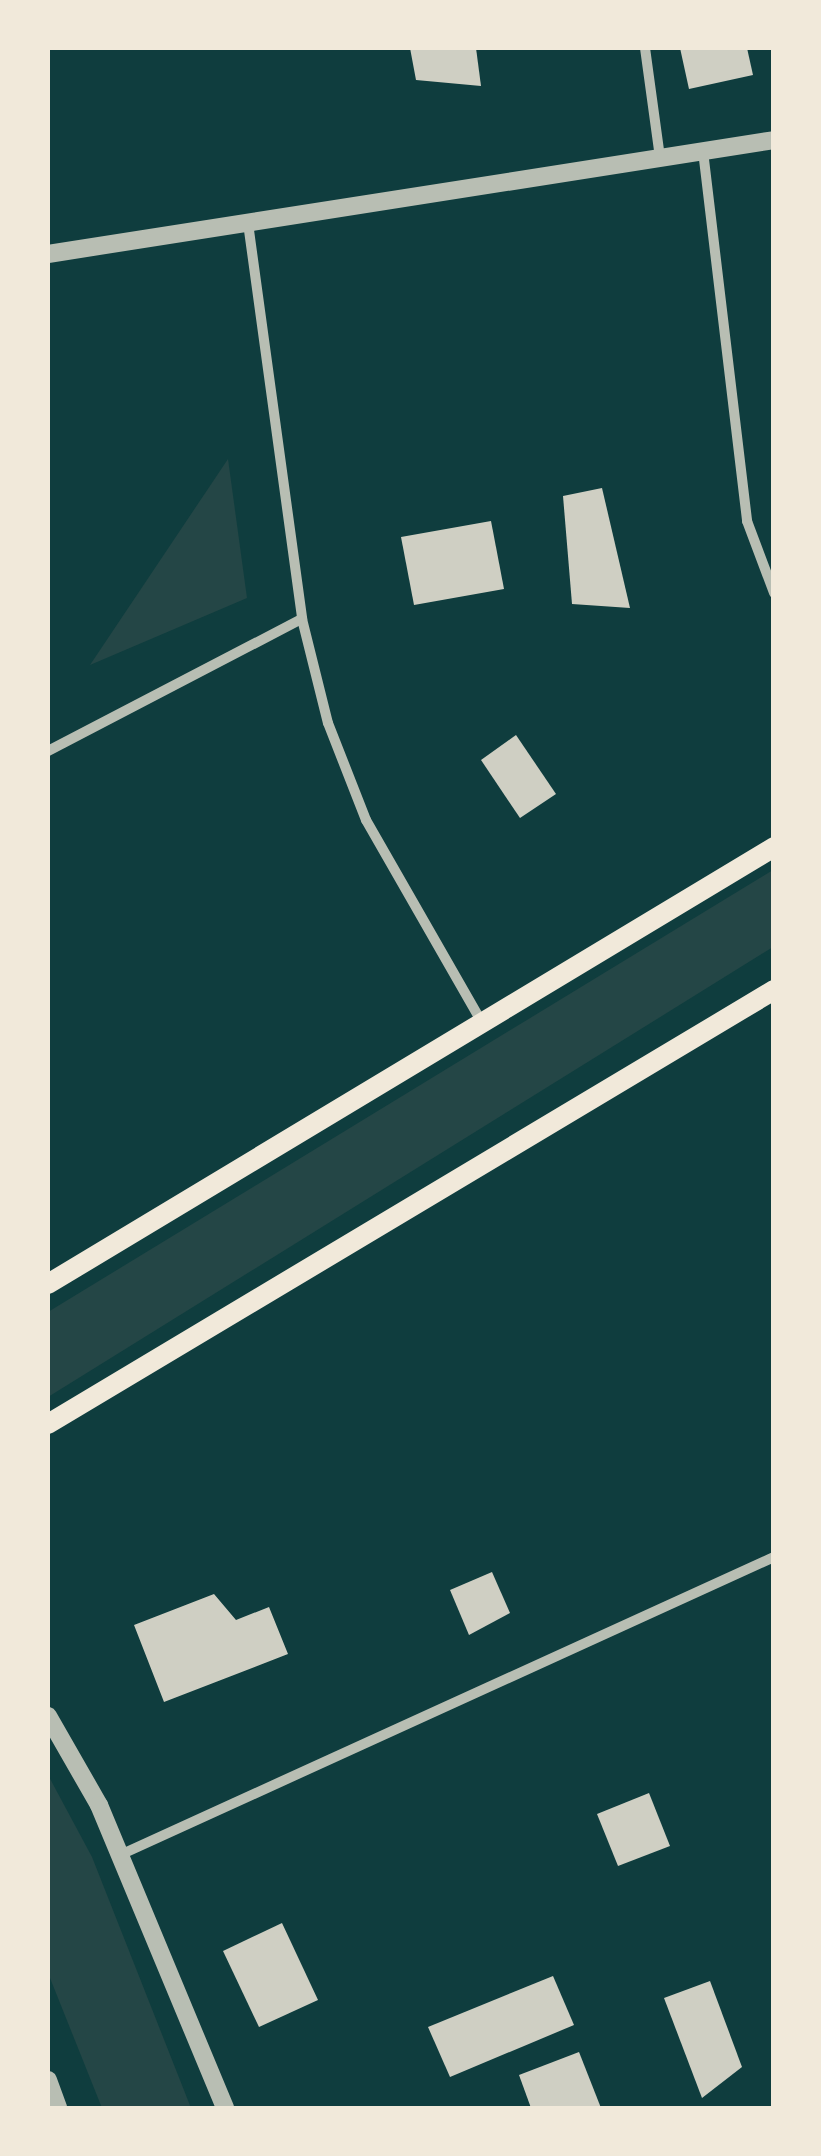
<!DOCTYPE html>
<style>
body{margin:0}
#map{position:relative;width:821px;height:2156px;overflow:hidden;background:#0f3d3e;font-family:"Sofia Sans Condensed",sans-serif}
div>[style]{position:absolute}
.green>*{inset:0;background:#244646}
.building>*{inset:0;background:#cfcfc3}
.minor>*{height:10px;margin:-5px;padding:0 5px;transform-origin:5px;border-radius:5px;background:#b8beb3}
.tertiary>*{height:18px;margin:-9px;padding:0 9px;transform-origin:9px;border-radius:9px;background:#b8beb3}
.secondary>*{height:20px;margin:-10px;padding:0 10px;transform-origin:10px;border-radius:10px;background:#f1e9da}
span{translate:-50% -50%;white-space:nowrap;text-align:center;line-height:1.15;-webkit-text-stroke:8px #f1e9da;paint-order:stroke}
.frame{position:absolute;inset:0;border:50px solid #f1e9da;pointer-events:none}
</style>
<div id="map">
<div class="green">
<i style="clip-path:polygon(228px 459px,247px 598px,90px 665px)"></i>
<i style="clip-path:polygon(773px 870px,773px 947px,48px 1397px,48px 1312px)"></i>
<i style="clip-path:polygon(48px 1775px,92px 1857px,191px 2108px,102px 2108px,48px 1973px)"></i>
</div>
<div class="building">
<i style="clip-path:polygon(410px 48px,476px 48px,481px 86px,416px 80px)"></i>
<i style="clip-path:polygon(680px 48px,747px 48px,753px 75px,689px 89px)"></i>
<i style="clip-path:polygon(602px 488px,630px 608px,572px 604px,563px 496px)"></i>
<i style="clip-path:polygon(491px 521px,504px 589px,414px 605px,401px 537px)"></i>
<i style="clip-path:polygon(516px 735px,556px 794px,520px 818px,481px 760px)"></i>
<i style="clip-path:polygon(492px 1572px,510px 1613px,469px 1635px,450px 1590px)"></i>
<i style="clip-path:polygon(214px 1594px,236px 1620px,269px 1607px,288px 1654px,164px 1702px,134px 1625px)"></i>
<i style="clip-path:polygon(649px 1793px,670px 1846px,618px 1866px,597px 1814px)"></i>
<i style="clip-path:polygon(282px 1923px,318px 2000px,259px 2027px,223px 1951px)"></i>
<i style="clip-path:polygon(553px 1976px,574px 2025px,450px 2077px,428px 2027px)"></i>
<i style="clip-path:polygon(710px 1981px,742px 2067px,702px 2098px,664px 1998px)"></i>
<i style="clip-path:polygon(579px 2052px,601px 2108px,531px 2108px,519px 2075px)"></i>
</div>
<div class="minor">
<i style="left:645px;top:48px;width:110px;rotate:82.2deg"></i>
<i style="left:703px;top:151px;width:373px;rotate:83.2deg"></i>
<i style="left:747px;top:521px;width:77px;rotate:69.4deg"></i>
<i style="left:248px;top:223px;width:400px;rotate:82.2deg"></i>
<i style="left:302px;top:619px;width:107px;rotate:76deg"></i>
<i style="left:328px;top:723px;width:104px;rotate:68.6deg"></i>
<i style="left:366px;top:820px;width:232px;rotate:60.2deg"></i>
<i style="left:48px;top:751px;width:286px;rotate:-27.5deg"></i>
<i style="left:120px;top:1855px;width:719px;rotate:-24.5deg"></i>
</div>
<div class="tertiary">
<i style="left:48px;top:254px;width:735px;rotate:-8.92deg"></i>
<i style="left:48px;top:1716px;width:103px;rotate:60.2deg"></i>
<i style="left:99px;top:1805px;width:328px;rotate:67.4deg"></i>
<i style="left:48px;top:2080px;width:30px;rotate:70deg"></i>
</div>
<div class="secondary">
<i style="left:48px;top:1284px;width:847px;rotate:-31.04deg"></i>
<i style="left:48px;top:1424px;width:846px;rotate:-30.87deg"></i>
</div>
<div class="frame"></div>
</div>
